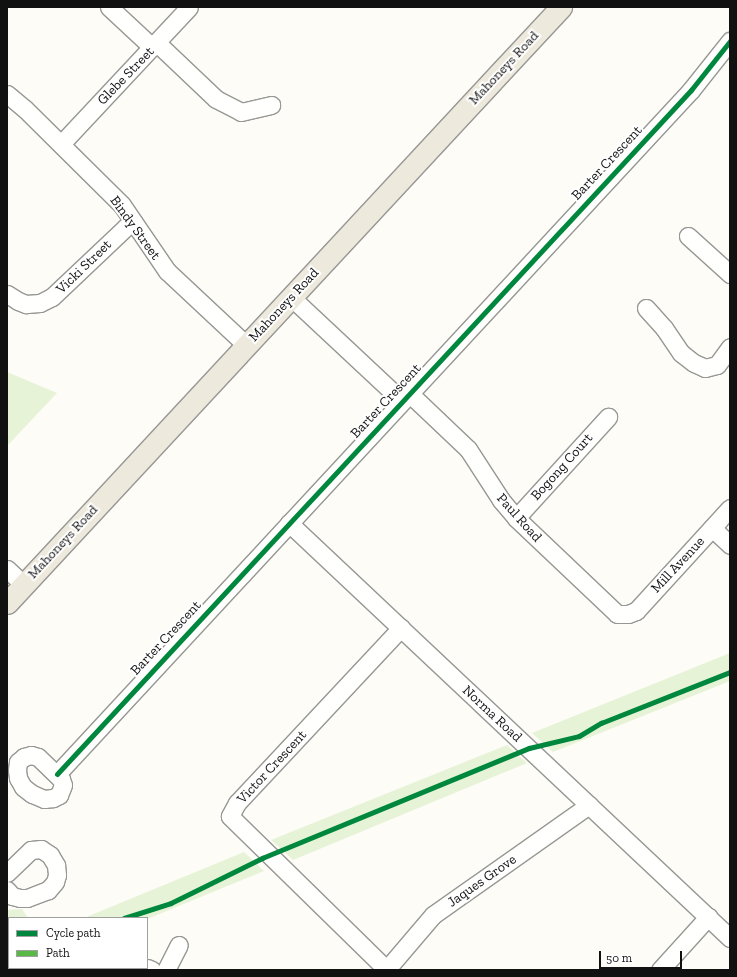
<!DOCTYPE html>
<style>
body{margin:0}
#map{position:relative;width:737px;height:977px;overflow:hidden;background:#fdfcf7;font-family:"Zilla Slab",serif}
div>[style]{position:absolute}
.green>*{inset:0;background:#e7f3d7}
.roads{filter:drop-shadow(1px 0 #979795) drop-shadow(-1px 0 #979795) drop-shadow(0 1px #979795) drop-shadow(0 -1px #979795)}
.minor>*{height:17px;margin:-8.5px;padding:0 8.5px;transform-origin:8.5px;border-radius:8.5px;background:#fffffe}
.major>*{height:21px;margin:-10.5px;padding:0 10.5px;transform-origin:10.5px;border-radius:10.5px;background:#ede9dc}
.quiet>*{height:4px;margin-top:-2px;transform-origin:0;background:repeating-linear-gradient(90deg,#58b947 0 8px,transparent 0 12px)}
.cycleway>*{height:5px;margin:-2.5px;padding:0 2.5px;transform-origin:2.5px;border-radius:2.5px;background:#00873e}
span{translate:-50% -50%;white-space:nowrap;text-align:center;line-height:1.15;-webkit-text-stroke:4px #fff;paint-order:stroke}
.street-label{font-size:14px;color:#111}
.frame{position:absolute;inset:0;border:8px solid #111;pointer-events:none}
.legend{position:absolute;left:8px;top:917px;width:140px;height:52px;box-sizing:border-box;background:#fff;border:1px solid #a0a0a0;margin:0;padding:5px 7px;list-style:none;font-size:12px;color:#111}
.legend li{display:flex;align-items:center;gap:8px;height:20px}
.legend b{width:20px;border:1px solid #a0a0a0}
.scale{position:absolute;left:599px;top:951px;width:83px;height:18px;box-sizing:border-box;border:2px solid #111;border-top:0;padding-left:5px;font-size:12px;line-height:14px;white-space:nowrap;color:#111;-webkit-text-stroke:3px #fff;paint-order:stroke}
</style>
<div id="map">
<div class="green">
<i style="clip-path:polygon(7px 372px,57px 393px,7px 446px)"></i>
<i style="clip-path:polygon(730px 653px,730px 681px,553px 752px,532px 733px)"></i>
<i style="clip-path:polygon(507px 745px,527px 763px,293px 860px,271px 840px)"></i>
<i style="clip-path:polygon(244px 852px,264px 871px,147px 919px,84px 918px)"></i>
<i style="clip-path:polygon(22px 909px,28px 918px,9px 918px,9px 968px,77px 968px,78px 970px,7px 970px,7px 910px)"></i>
</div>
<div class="roads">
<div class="minor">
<i style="left:109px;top:7px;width:59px;rotate:42.9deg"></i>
<i style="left:157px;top:43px;width:81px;rotate:43.5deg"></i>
<i style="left:216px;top:99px;width:28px;rotate:27deg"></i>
<i style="left:241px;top:112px;width:31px;rotate:-13deg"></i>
<i style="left:7px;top:94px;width:23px;rotate:40deg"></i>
<i style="left:25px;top:109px;width:136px;rotate:44.7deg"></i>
<i style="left:122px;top:205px;width:80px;rotate:55.7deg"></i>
<i style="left:167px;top:271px;width:108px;rotate:43.1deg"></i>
<i style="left:61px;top:144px;width:187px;rotate:-46.9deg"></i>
<i style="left:688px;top:236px;width:57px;rotate:42.1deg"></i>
<i style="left:7px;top:294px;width:13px;rotate:32deg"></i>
<i style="left:18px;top:301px;width:9px;rotate:21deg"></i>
<i style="left:26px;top:304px;width:14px;rotate:-4deg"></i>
<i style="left:40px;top:303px;width:13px;rotate:-27deg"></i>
<i style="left:52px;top:297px;width:102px;rotate:-43.4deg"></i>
<i style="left:126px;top:227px;width:9px;rotate:-32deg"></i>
<i style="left:291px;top:297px;width:152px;rotate:43.1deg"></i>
<i style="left:646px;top:308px;width:27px;rotate:48deg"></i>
<i style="left:664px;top:328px;width:30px;rotate:56deg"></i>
<i style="left:681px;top:353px;width:16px;rotate:38deg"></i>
<i style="left:694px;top:363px;width:12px;rotate:24deg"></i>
<i style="left:705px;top:368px;width:12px;rotate:-14deg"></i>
<i style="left:717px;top:365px;width:22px;rotate:-54deg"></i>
<i style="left:410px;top:394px;width:80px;rotate:43.5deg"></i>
<i style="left:468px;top:449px;width:61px;rotate:57.1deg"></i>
<i style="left:501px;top:500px;width:23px;rotate:50deg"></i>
<i style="left:516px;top:518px;width:139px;rotate:43.5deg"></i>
<i style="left:617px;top:614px;width:11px"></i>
<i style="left:628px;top:614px;width:9px;rotate:-21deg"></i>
<i style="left:636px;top:611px;width:139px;rotate:-47.6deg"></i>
<i style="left:516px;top:518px;width:137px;rotate:-47.7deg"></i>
<i style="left:289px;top:523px;width:606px;rotate:43.26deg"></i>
<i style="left:712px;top:528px;width:25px;rotate:43deg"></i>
<i style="left:7px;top:569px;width:23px;rotate:43deg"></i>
<i style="left:31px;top:755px;width:7px;rotate:16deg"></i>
<i style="left:38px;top:757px;width:32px;rotate:44deg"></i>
<i style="left:61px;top:779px;width:6px;rotate:72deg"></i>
<i style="left:63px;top:785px;width:11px;rotate:112deg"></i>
<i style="left:59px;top:795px;width:7px;rotate:153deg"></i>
<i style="left:53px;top:798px;width:9px;rotate:174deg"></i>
<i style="left:44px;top:799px;width:13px;rotate:-157deg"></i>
<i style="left:32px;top:794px;width:11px;rotate:-142deg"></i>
<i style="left:23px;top:787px;width:10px;rotate:-119deg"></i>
<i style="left:18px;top:778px;width:8px;rotate:-97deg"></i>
<i style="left:17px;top:770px;width:8px;rotate:-83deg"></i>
<i style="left:18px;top:762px;width:8px;rotate:-40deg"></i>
<i style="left:24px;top:757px;width:7px;rotate:-16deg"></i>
<i style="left:57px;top:774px;width:933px;rotate:-47.17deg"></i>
<i style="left:691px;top:90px;width:63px;rotate:-51.5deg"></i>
<i style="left:7px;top:873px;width:33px;rotate:-44deg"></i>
<i style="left:31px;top:850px;width:10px;rotate:-6deg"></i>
<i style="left:41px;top:849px;width:11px;rotate:34deg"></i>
<i style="left:50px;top:855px;width:12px;rotate:59deg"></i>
<i style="left:56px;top:865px;width:10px;rotate:84deg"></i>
<i style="left:57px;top:875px;width:7px;rotate:106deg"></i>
<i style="left:55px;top:882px;width:11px;rotate:131deg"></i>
<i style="left:48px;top:890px;width:22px;rotate:159deg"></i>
<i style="left:27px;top:898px;width:7px;rotate:180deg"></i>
<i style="left:20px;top:898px;width:8px;rotate:-166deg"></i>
<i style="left:12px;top:896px;width:8px;rotate:-130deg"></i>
<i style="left:147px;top:968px;width:5px;rotate:22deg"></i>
<i style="left:387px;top:969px;width:71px;rotate:-49.6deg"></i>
<i style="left:433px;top:915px;width:191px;rotate:-35.2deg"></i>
<i style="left:166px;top:970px;width:28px;rotate:-63deg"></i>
<i style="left:387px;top:970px;width:220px;rotate:-135.6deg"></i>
<i style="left:230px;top:816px;width:15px;rotate:-62deg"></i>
<i style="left:237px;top:803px;width:240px;rotate:-46.9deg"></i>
<i style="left:660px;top:970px;width:72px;rotate:-47.8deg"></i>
</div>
<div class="major">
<i style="left:7px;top:603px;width:814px;rotate:-47.09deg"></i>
</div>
</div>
<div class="quiet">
<i style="left:7px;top:966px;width:2px;rotate:-27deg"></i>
</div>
<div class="cycleway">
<i style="left:57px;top:774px;width:933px;rotate:-47.17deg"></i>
<i style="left:691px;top:90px;width:63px;rotate:-51.5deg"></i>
<i style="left:124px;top:918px;width:49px;rotate:-17.7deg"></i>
<i style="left:171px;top:903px;width:102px;rotate:-26.3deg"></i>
<i style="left:262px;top:858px;width:289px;rotate:-22.4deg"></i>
<i style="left:529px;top:748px;width:51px;rotate:-13.5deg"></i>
<i style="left:579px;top:736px;width:26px;rotate:-31deg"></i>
<i style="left:601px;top:723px;width:139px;rotate:-21.6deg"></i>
</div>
<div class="street-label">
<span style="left:504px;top:68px;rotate:-47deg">Mahoneys Road</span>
<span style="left:126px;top:76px;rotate:-46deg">Glebe Street</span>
<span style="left:607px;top:163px;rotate:-47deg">Barter Crescent</span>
<span style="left:135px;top:228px;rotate:54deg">Bindy Street</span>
<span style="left:84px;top:267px;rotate:-44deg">Vicki Street</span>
<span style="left:284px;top:305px;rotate:-47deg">Mahoneys Road</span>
<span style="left:386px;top:401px;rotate:-47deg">Barter Crescent</span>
<span style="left:562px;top:467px;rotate:-48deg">Bogong Court</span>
<span style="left:519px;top:518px;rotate:48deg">Paul Road</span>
<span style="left:63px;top:542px;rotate:-47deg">Mahoneys Road</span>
<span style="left:678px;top:565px;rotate:-47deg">Mill Avenue</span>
<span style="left:166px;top:638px;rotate:-47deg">Barter Crescent</span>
<span style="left:492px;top:714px;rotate:43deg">Norma Road</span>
<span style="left:272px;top:767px;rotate:-47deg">Victor Crescent</span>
<span style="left:482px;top:881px;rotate:-35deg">Jaques Grove</span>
</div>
<div class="frame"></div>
<ul class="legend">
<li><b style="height:5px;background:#00873e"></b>Cycle path</li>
<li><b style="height:5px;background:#58b947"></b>Path</li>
</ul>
<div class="scale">50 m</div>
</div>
